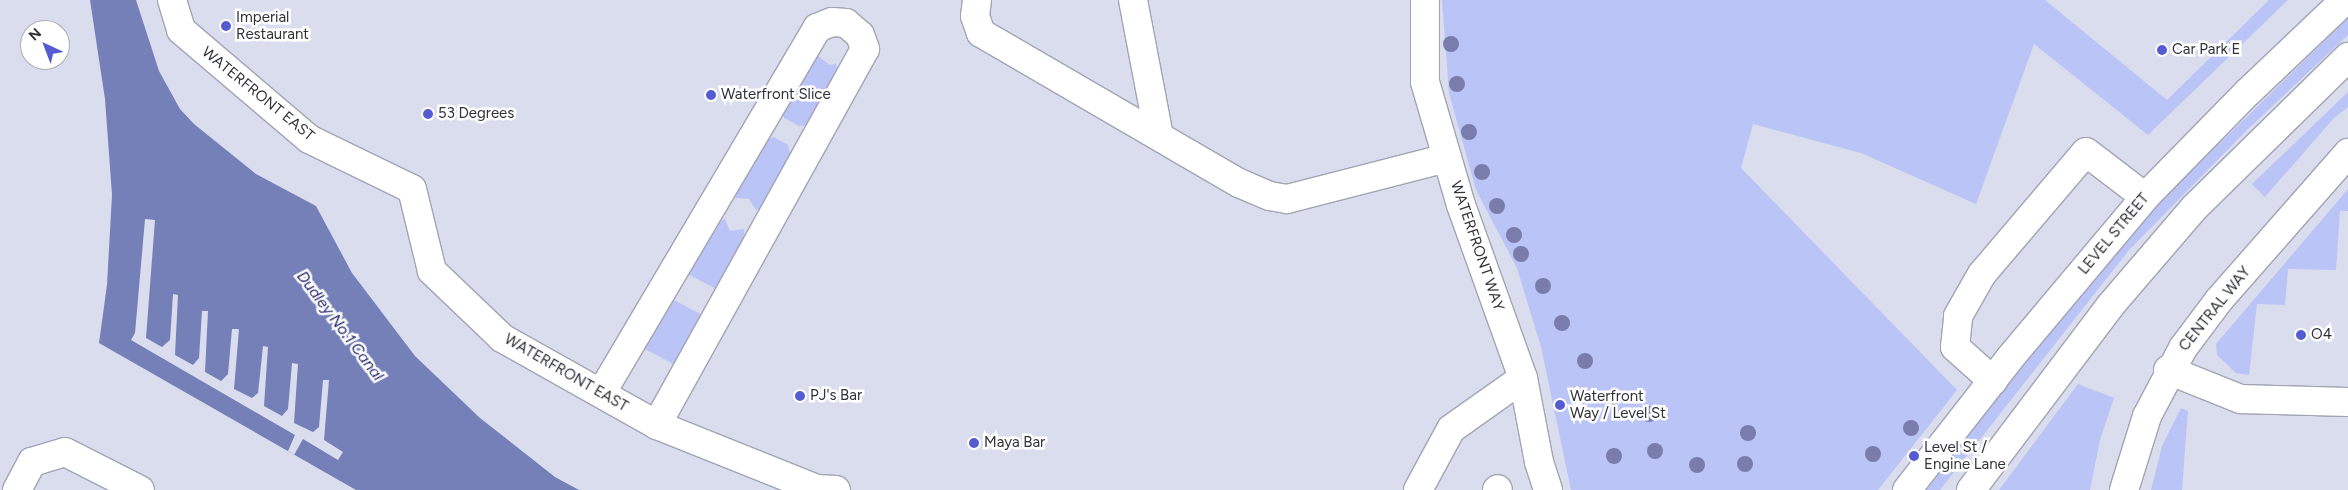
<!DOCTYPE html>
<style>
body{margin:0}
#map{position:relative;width:2348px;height:490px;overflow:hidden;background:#daddee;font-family:Figtree,sans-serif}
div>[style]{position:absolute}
.green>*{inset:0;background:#bac4f6}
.water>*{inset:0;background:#757fb8}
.pier>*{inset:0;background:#daddee}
.roads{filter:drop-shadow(1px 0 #a0a4b3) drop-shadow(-1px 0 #a0a4b3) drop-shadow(0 1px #a0a4b3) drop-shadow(0 -1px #a0a4b3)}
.minor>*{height:28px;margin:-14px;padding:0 14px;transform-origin:14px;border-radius:14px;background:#fff}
.trees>*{width:16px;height:16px;margin:-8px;border-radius:50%;background:#7a7dab}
.dots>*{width:14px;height:14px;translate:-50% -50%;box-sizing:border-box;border:2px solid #fff;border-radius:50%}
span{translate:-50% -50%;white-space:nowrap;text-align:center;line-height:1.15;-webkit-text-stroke:5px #fff;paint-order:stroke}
.poi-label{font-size:15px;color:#303238}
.left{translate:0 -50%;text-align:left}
.street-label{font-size:15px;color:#303238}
.water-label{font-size:16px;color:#24266b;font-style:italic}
.north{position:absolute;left:20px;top:20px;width:50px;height:50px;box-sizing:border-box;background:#fff;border:1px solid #acadaf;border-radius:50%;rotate:317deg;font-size:14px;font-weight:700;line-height:20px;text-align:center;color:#303238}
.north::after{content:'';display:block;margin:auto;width:18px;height:22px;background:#555cd3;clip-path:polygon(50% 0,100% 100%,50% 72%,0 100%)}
</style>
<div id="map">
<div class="green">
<i style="clip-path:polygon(1442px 0,2045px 0,2167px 100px,2269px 0,2288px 0,2148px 135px,2034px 44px,1976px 204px,1861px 153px,1753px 124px,1741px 168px,1957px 390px,1878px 490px,1571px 490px,1541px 347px,1517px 268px,1476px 190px,1449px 93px)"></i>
<i style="clip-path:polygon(2348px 18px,2348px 35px,2247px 130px,2129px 250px,1940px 490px,1927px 490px,2005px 385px,2139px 222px)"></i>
<i style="clip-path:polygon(818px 56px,830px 65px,836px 64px,839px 75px,811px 125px,799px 126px,784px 118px,780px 106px,809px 59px)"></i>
<i style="clip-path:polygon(2348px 92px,2348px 107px,2333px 119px,2265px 197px,2252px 184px)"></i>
<i style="clip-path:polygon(774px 137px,788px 145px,792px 160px,765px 208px,756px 210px,749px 199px,736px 198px,732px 190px,760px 141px)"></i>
<i style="clip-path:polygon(2348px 189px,2348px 211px,2340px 211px,2336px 270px,2288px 269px,2285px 305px,2257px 304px,2249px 375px,2236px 373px,2217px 355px,2216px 344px)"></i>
<i style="clip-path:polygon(725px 219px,730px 231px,744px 229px,745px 240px,718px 290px,686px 273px,714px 223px)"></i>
<i style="clip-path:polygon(670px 298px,704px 316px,677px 366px,643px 348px)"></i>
<i style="clip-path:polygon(2078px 384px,2114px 398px,2100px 440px,2090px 490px,1999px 490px)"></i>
<i style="clip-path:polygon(2181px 408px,2188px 411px,2182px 490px,2151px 490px,2162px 446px)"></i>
</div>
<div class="water">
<i style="clip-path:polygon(90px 0,136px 0,159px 71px,180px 109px,194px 124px,256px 174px,316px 206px,352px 273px,415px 356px,480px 418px,555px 477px,579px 490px,356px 490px,99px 343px,107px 285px,112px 195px,105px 99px)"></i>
</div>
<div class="pier">
<i style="clip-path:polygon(145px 219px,155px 220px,146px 338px,162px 347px,170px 340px,173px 294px,178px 295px,175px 355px,193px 365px,199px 358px,202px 311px,208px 311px,205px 372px,221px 381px,228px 374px,232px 329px,239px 329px,234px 389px,252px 398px,258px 393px,263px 346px,268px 347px,264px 406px,282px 416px,288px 409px,292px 363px,298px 364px,294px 423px,313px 432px,319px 427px,323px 380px,329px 380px,324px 440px,343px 452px,338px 460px,303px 439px,294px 455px,288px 451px,295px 435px,131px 340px,135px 333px)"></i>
</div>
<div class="roads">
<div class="minor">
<i style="left:172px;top:0;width:31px;rotate:73deg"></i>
<i style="left:181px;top:30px;width:168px;rotate:40.4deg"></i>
<i style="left:309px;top:139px;width:114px;rotate:25.9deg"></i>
<i style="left:412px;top:189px;width:84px;rotate:76.3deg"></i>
<i style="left:432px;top:271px;width:97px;rotate:43.7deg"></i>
<i style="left:502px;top:338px;width:178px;rotate:29.3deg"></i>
<i style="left:657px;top:425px;width:172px;rotate:21.8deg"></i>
<i style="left:817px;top:489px;width:19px;rotate:3deg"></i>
<i style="left:977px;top:0;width:16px;rotate:97deg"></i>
<i style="left:975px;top:16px;width:18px;rotate:71deg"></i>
<i style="left:981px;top:33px;width:298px;rotate:30.2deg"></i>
<i style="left:1239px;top:183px;width:34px;rotate:23deg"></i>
<i style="left:1270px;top:196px;width:17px;rotate:10deg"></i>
<i style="left:1287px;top:199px;width:165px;rotate:-14.4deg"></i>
<i style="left:1133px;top:0;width:138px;rotate:79.2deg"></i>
<i style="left:1425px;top:0;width:82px;rotate:90deg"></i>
<i style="left:1425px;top:82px;width:128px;rotate:73.7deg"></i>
<i style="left:1461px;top:205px;width:184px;rotate:70.3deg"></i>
<i style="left:1523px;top:378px;width:86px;rotate:79.2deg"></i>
<i style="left:1539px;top:462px;width:29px;rotate:72deg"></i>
<i style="left:2168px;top:370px;width:78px;rotate:21.9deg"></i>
<i style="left:2240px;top:399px;width:108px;rotate:1.6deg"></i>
<i style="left:1993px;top:381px;width:51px;rotate:-138.2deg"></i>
<i style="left:1955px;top:347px;width:31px;rotate:-84deg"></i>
<i style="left:1958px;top:316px;width:48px;rotate:-60.3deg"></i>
<i style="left:1982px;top:274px;width:160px;rotate:-49.6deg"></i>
<i style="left:2086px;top:152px;width:74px;rotate:37.3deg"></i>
<i style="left:602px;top:392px;width:423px;rotate:-59.4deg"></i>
<i style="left:817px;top:28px;width:16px;rotate:-22deg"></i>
<i style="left:832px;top:22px;width:14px;rotate:4deg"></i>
<i style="left:846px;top:23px;width:18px;rotate:41deg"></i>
<i style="left:860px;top:35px;width:15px;rotate:70deg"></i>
<i style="left:865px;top:49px;width:430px;rotate:119deg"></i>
<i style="left:17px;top:490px;width:32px;rotate:-62deg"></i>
<i style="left:32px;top:462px;width:34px;rotate:-17deg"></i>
<i style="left:65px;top:452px;width:84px;rotate:26.9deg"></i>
<i style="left:1418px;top:490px;width:69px;rotate:-61.6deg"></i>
<i style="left:1451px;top:429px;width:88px;rotate:-35.3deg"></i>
<i style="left:1497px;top:490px;width:1px;rotate:-45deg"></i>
<i style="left:1907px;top:490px;width:167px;rotate:-52deg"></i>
<i style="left:2010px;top:358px;width:210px;rotate:-50deg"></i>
<i style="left:2145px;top:197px;width:147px;rotate:-45.6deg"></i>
<i style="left:2248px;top:92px;width:134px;rotate:-43.5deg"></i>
<i style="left:1971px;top:490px;width:231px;rotate:-52.9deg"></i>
<i style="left:2110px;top:306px;width:129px;rotate:-49.4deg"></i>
<i style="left:2194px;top:208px;width:216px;rotate:-44.4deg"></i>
<i style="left:2124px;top:490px;width:77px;rotate:-72.7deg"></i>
<i style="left:2147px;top:416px;width:77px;rotate:-62.1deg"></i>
<i style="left:2183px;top:348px;width:60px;rotate:-53.1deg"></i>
<i style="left:2219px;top:300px;width:196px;rotate:-48.7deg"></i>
</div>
</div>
<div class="trees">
<i style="left:1451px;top:44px"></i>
<i style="left:1457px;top:84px"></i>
<i style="left:1469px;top:132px"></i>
<i style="left:1482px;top:172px"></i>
<i style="left:1497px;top:206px"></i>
<i style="left:1514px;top:235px"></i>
<i style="left:1521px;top:254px"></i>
<i style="left:1543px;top:286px"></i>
<i style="left:1562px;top:323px"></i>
<i style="left:1585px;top:361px"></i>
<i style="left:1611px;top:398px"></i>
<i style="left:1649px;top:414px"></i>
<i style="left:1911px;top:428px"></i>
<i style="left:1748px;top:433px"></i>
<i style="left:1655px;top:451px"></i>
<i style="left:1873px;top:454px"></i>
<i style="left:1614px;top:456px"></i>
<i style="left:1745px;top:464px"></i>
<i style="left:1697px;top:465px"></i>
</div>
<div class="dots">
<i style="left:226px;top:26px;background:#555cd3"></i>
<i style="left:2162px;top:50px;background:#555cd3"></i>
<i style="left:711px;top:95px;background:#555cd3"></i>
<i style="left:428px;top:114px;background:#555cd3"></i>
<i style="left:2301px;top:335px;background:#555cd3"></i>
<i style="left:800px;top:396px;background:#555cd3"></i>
<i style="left:1560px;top:405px;background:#555cd3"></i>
<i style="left:974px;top:443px;background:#555cd3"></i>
<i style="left:1914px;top:456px;background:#555cd3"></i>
</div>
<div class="poi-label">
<span class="left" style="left:236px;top:26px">Imperial<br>Restaurant</span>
<span class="left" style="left:2172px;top:50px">Car Park E</span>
<span class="left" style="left:721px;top:95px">Waterfront Slice</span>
<span class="left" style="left:438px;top:114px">53 Degrees</span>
<span class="left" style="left:2311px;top:335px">O4</span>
<span class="left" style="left:810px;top:396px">PJ's Bar</span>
<span class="left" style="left:1570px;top:405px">Waterfront<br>Way / Level St</span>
<span class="left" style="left:984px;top:443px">Maya Bar</span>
<span class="left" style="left:1924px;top:456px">Level St /<br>Engine Lane</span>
</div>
<div class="street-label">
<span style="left:258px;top:94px;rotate:39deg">WATERFRONT EAST</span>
<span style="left:2114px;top:234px;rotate:-50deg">LEVEL STREET</span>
<span style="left:1477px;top:246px;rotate:71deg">WATERFRONT WAY</span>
<span style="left:2215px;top:309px;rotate:-51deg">CENTRAL WAY</span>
<span style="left:566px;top:373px;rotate:30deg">WATERFRONT EAST</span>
</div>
<div class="water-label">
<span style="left:340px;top:326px;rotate:53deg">Dudley No.1 Canal</span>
</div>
<div class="north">N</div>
</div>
